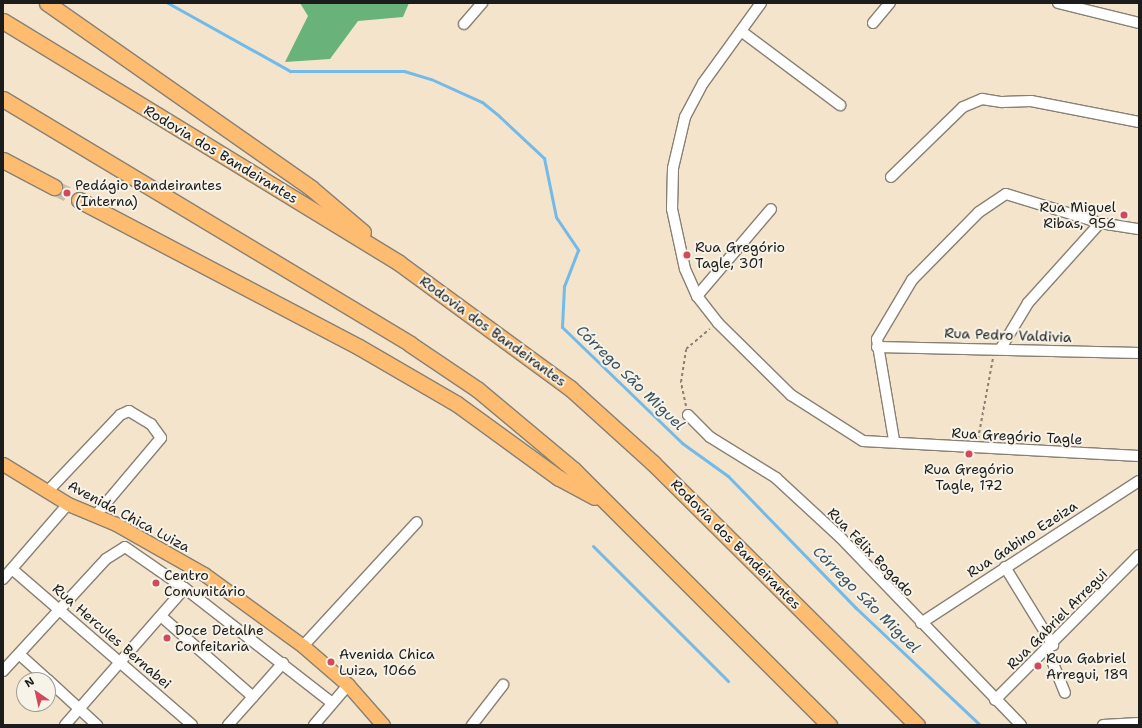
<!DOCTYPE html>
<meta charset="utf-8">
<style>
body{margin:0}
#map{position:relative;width:1142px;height:728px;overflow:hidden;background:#f4e4cc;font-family:"Shantell Sans",sans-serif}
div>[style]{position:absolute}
.forest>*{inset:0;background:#69b279}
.stream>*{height:3px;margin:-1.5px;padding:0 1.5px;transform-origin:1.5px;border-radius:1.5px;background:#72baea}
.highway-tunnel>*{height:15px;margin-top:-7.5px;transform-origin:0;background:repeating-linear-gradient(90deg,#c9bca9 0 15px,transparent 0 23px)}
.path>*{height:2px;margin-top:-1px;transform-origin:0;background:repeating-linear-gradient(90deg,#888074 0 3px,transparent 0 6px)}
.roads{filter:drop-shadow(1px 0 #888074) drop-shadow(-1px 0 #888074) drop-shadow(0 1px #888074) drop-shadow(0 -1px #888074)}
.minor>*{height:10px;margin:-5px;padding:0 5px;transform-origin:5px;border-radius:5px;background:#fff}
.major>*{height:13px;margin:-6.5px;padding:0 6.5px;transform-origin:6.5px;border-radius:6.5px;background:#fdbc6f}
.highway>*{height:15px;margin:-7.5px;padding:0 7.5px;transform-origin:7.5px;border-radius:7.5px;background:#fdbc6f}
.dots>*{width:11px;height:11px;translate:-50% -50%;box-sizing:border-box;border:2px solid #f7f3e8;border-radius:50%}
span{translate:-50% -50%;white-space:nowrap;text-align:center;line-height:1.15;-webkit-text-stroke:4px #f7f3e8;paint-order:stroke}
.street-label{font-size:14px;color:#1c1c1c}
.poi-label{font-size:14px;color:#1c1c1c}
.left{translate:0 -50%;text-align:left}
.right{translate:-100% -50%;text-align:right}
.water-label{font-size:15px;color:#3a5364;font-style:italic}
.frame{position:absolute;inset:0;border:4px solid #1c1c1c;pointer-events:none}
.north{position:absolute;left:16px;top:672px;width:40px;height:40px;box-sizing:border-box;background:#f7f3e8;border:1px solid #9f9d96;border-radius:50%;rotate:326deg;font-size:11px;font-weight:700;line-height:16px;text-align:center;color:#1c1c1c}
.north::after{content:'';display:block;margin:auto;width:14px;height:18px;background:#d1495b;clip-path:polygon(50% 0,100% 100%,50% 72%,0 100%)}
</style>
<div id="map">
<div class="forest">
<i style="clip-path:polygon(300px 3px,409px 3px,403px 17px,358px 21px,330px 59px,285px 62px,308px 16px)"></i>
</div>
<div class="stream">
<i style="left:168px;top:3px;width:140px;rotate:29.1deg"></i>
<i style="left:290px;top:71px;width:114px"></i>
<i style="left:404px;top:71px;width:28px;rotate:17deg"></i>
<i style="left:431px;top:79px;width:56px;rotate:24.3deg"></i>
<i style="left:482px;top:102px;width:22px;rotate:39deg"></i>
<i style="left:499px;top:116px;width:62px;rotate:43deg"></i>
<i style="left:544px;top:158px;width:60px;rotate:78.5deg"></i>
<i style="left:556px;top:217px;width:40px;rotate:56deg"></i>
<i style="left:578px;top:250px;width:39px;rotate:111deg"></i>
<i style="left:564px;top:286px;width:41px;rotate:92.8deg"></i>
<i style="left:562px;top:327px;width:167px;rotate:44deg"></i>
<i style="left:682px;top:443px;width:57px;rotate:35.7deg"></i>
<i style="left:728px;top:476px;width:184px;rotate:45.9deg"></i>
<i style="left:856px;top:608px;width:170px;rotate:43.3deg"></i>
<i style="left:593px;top:546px;width:191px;rotate:45deg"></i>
</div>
<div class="highway-tunnel">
<i style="left:54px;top:187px;width:28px;rotate:27deg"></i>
</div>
<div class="path">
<i style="left:686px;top:406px;width:25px;rotate:-102deg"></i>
<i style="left:681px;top:382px;width:33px;rotate:-81deg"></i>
<i style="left:686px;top:349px;width:31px;rotate:-40deg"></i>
<i style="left:978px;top:439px;width:82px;rotate:-79.5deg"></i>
</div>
<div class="roads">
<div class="minor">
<i style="left:761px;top:3px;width:99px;rotate:125.9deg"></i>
<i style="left:703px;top:83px;width:38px;rotate:118deg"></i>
<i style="left:685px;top:117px;width:52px;rotate:103.2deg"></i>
<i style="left:673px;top:168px;width:41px;rotate:91.4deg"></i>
<i style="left:672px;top:209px;width:61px;rotate:77.8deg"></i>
<i style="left:685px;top:269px;width:30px;rotate:66deg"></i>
<i style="left:697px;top:296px;width:34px;rotate:52deg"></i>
<i style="left:718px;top:323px;width:103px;rotate:44.6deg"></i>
<i style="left:791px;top:395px;width:85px;rotate:32.6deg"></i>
<i style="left:863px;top:441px;width:276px;rotate:3.1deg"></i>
<i style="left:1058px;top:3px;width:83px;rotate:13.9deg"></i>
<i style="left:873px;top:23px;width:26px;rotate:-50deg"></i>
<i style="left:464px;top:24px;width:28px;rotate:-49deg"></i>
<i style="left:741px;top:31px;width:124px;rotate:36.8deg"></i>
<i style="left:891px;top:177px;width:100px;rotate:-44.2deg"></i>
<i style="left:963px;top:107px;width:21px;rotate:-23deg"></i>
<i style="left:982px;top:99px;width:20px;rotate:9deg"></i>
<i style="left:1002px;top:102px;width:29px;rotate:-2deg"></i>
<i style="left:1031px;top:101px;width:110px;rotate:11deg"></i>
<i style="left:697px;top:296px;width:114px;rotate:-49.6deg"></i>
<i style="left:877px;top:347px;width:262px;rotate:1.3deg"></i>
<i style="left:1001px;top:348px;width:52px;rotate:-59deg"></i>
<i style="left:1028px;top:303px;width:108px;rotate:-48deg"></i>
<i style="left:688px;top:415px;width:31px;rotate:45deg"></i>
<i style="left:710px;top:437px;width:78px;rotate:31.8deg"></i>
<i style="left:776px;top:478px;width:87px;rotate:42.7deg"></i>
<i style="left:840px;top:537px;width:261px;rotate:46.1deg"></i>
<i style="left:894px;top:440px;width:102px;rotate:-99.6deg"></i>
<i style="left:877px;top:339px;width:69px;rotate:-59.3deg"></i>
<i style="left:912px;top:280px;width:95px;rotate:-45.4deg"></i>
<i style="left:979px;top:212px;width:32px;rotate:-34deg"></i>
<i style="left:1006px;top:194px;width:98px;rotate:17.1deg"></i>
<i style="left:1100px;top:223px;width:39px;rotate:9deg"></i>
<i style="left:48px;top:491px;width:105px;rotate:-46.5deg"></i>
<i style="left:120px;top:415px;width:10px;rotate:-24deg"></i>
<i style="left:129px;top:411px;width:26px;rotate:31deg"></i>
<i style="left:151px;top:424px;width:17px;rotate:54deg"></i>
<i style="left:161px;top:438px;width:101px;rotate:130.2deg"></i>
<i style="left:1005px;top:567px;width:92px;rotate:58.4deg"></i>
<i style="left:12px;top:569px;width:238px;rotate:40.9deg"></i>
<i style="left:3px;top:579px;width:99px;rotate:-49.1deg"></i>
<i style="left:162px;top:617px;width:121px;rotate:41.3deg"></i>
<i style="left:921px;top:623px;width:260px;rotate:-33.1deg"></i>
<i style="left:303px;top:646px;width:168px;rotate:-47.4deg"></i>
<i style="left:1048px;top:651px;width:45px;rotate:68deg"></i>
<i style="left:19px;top:654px;width:39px;rotate:42deg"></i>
<i style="left:3px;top:671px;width:152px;rotate:-47.4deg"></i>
<i style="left:106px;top:559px;width:22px;rotate:-32deg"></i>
<i style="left:125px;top:547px;width:75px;rotate:34.7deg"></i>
<i style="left:187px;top:590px;width:184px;rotate:37.9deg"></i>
<i style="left:48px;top:680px;width:67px;rotate:42.6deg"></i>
<i style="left:995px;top:700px;width:204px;rotate:-45.2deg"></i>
<i style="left:65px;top:725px;width:182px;rotate:-48.8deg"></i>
<i style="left:228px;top:725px;width:83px;rotate:-48.4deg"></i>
<i style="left:314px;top:725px;width:52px;rotate:-49.6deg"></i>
<i style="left:472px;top:725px;width:51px;rotate:-52.2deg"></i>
<i style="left:1103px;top:725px;width:36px;rotate:-3deg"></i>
</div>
<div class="major">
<i style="left:3px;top:464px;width:76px;rotate:31.6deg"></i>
<i style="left:68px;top:504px;width:52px;rotate:22.6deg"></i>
<i style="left:116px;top:524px;width:101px;rotate:29.6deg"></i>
<i style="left:204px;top:574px;width:122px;rotate:36deg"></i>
<i style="left:303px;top:646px;width:60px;rotate:40.9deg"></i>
<i style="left:348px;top:685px;width:53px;rotate:48.8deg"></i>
</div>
<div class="highway">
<i style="left:47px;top:3px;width:322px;rotate:35deg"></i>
<i style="left:311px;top:188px;width:68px;rotate:40.2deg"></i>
<i style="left:3px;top:21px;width:464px;rotate:31.4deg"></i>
<i style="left:399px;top:263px;width:212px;rotate:36.2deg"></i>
<i style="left:570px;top:388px;width:112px;rotate:42.1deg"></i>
<i style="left:653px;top:463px;width:372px;rotate:44.8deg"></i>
<i style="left:3px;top:99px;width:475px;rotate:31deg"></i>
<i style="left:410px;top:344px;width:81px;rotate:33.9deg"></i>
<i style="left:477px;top:389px;width:126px;rotate:39.9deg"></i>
<i style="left:574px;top:470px;width:361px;rotate:45deg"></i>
<i style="left:3px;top:160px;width:58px;rotate:27.9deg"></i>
<i style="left:79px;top:200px;width:316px;rotate:27.7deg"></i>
<i style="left:359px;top:347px;width:113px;rotate:30.2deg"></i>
<i style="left:457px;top:404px;width:126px;rotate:36deg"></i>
<i style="left:559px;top:478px;width:40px;rotate:28deg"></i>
</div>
</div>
<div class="dots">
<i style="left:67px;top:193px;background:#d1495b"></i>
<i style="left:1124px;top:215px;background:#d1495b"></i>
<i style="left:687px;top:255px;background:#d1495b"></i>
<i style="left:969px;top:454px;background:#d1495b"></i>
<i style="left:156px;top:583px;background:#d1495b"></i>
<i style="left:167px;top:638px;background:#d1495b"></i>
<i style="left:331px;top:662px;background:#d1495b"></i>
<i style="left:1038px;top:666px;background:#d1495b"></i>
</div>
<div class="street-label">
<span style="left:221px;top:154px;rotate:31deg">Rodovia dos Bandeirantes</span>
<span style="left:493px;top:331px;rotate:36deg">Rodovia dos Bandeirantes</span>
<span style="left:1008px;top:335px;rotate:2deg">Rua Pedro Valdivia</span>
<span style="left:1017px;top:436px;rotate:3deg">Rua Gregório Tagle</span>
<span style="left:129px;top:516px;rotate:28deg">Avenida Chica Luiza</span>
<span style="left:1022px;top:539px;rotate:-33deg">Rua Gabino Ezeiza</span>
<span style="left:736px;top:544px;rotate:45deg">Rodovia dos Bandeirantes</span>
<span style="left:871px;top:552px;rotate:46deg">Rua Félix Bogado</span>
<span style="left:1057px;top:619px;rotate:-45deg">Rua Gabriel Arregui</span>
<span style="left:112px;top:636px;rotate:41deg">Rua Hercules Bernabei</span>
</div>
<div class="poi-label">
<span class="left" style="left:75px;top:193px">Pedágio Bandeirantes<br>(Interna)</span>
<span class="right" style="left:1116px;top:215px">Rua Miguel<br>Ribas, 956</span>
<span class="left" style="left:695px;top:255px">Rua Gregório<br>Tagle, 301</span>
<span style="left:969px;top:477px">Rua Gregório<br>Tagle, 172</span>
<span class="left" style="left:164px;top:583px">Centro<br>Comunitário</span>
<span class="left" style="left:175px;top:638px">Doce Detalhe<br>Confeitaria</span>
<span class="left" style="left:339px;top:662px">Avenida Chica<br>Luiza, 1066</span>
<span class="left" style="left:1046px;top:666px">Rua Gabriel<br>Arregui, 189</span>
</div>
<div class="water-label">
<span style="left:630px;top:378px;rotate:44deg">Córrego São Miguel</span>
<span style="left:866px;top:600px;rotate:45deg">Córrego São Miguel</span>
</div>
<div class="frame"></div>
<div class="north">N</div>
</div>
